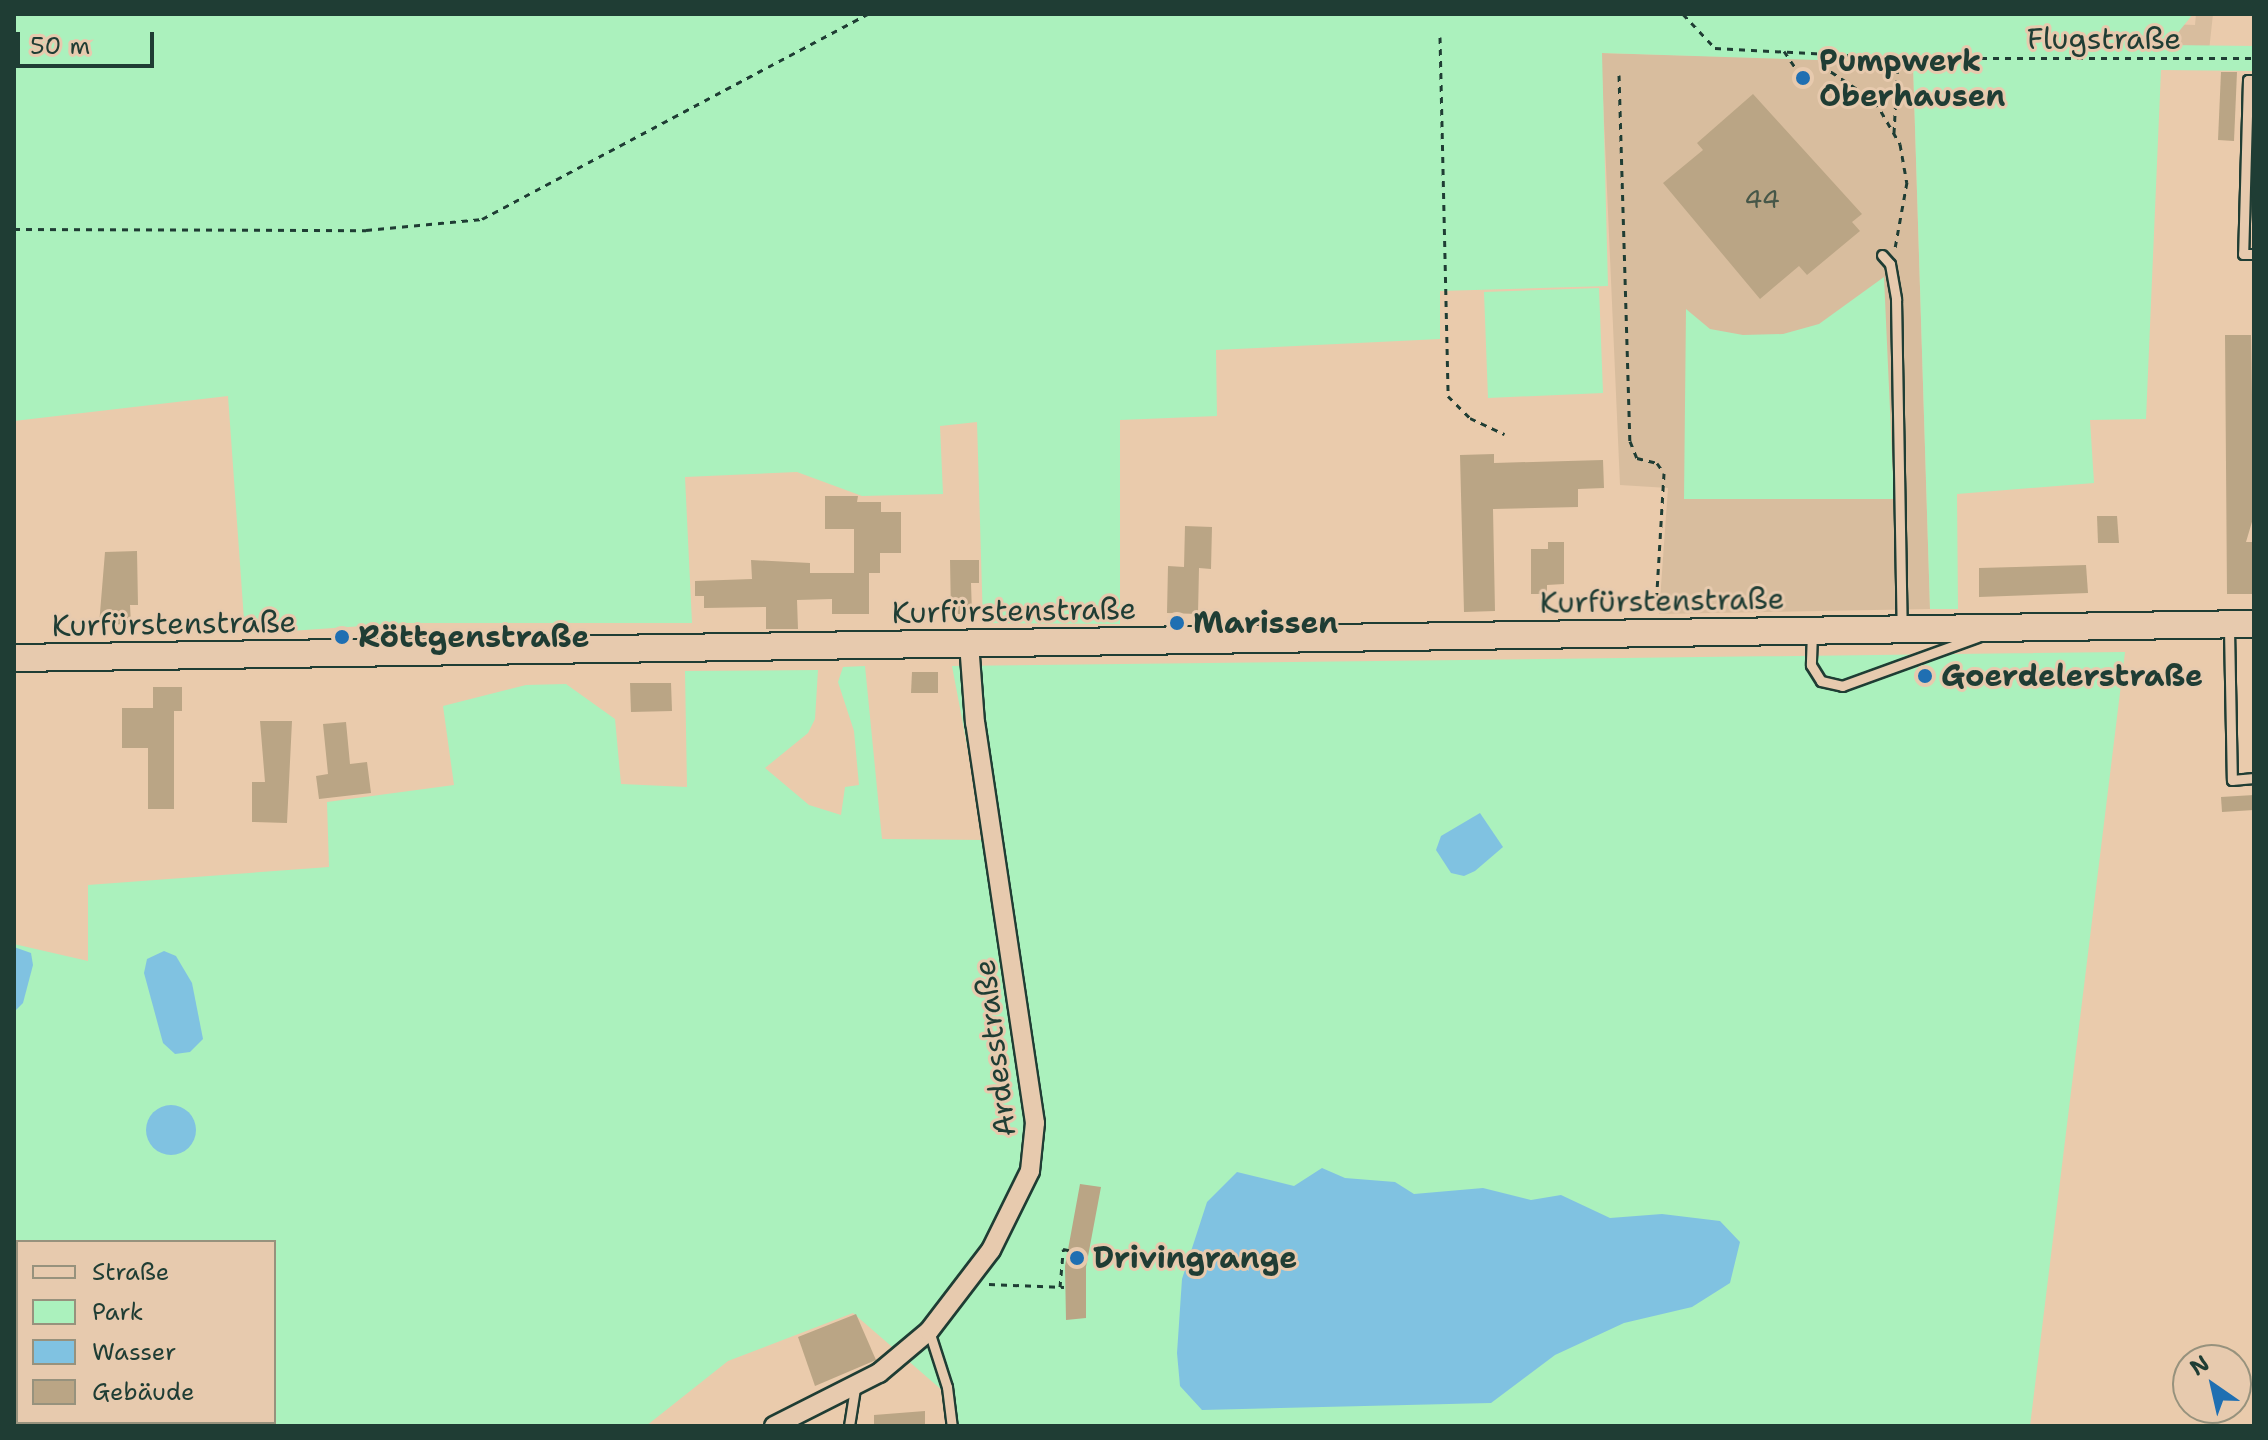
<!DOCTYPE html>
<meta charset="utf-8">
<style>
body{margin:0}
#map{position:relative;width:2268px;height:1440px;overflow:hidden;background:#eacbac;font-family:"Shantell Sans",sans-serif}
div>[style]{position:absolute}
.built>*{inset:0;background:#d8bd9e}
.green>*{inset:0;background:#abf1bd}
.water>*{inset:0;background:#80c2e1}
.round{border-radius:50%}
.building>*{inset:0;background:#baa585}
.path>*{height:3px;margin-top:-1.5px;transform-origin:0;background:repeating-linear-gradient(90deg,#1f3d34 0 6px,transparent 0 12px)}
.roads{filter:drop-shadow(2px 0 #1f3d34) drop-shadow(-2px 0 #1f3d34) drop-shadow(0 2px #1f3d34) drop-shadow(0 -2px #1f3d34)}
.lane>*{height:9px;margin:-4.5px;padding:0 4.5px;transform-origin:4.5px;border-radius:4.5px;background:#e7caae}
.street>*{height:18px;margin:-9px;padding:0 9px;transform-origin:9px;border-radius:9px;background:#e7caae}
.secondary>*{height:26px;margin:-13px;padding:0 13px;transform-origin:13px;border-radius:13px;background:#e7caae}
.dots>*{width:22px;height:22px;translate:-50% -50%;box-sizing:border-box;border:4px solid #e7caae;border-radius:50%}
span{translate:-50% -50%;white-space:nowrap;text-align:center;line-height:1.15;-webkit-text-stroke:6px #e7caae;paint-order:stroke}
.number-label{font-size:26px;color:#465748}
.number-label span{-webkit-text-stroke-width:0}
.street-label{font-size:30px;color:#1f3d34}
.poi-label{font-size:30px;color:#1f3d34;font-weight:700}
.left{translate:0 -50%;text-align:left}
.frame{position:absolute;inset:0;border:16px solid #1f3d34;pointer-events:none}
.legend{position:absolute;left:16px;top:1240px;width:260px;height:184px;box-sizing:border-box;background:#e7caae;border:2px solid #97927d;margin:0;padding:10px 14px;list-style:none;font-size:24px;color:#1f3d34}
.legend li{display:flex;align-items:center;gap:16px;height:40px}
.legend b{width:40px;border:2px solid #97927d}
.north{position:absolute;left:2172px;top:1344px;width:80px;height:80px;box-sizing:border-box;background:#e7caae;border:2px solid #97927d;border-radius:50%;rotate:326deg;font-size:22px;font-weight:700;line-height:32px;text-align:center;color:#1f3d34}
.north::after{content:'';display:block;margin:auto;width:28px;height:36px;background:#1f6fb2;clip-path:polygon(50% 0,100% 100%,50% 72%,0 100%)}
.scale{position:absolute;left:16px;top:32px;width:138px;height:36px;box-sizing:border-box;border:4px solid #1f3d34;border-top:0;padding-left:10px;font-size:24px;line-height:28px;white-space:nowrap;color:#1f3d34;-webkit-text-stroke:6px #e7caae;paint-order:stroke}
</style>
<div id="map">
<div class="built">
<i style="clip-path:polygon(2196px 14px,2213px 14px,2209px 51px,2142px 50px,2142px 23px,2195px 25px)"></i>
<i style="clip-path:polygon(1601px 53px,1913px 62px,1930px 609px,1659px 614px,1668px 488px,1620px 485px)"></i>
</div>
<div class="green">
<i style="clip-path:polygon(14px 14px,2193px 14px,2168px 45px,2254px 46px,2254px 71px,2161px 70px,2146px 419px,2090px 420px,2094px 483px,1957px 494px,1958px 609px,1930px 609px,1913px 63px,1602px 53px,1608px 286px,1440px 291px,1440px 339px,1216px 350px,1217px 416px,1120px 420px,1120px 624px,983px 623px,977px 422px,940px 426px,943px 494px,862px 496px,797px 472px,685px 477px,692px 623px,406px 623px,245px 634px,228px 396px,14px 421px)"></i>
<i style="clip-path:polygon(1884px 277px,1894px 499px,1684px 499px,1686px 309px,1710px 329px,1743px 335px,1783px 334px,1819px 324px)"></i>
<i style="clip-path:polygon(1599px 288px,1603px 393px,1488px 398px,1484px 292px)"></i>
<i style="clip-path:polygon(evenodd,2125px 652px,2030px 1426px,946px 1426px,943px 1391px,853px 1313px,728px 1361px,646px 1426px,14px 1426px,14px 944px,88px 961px,88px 885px,329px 867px,327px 802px,454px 785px,443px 706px,526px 685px,566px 684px,615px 719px,621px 784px,687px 787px,685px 671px,818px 670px,815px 719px,808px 733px,765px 768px,809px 805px,841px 815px,845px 787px,859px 785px,854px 731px,838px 682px,843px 667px,865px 666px,882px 839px,985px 840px,952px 666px,2125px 652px,18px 1242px,274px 1242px,274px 1422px,18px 1422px,18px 1242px)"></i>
</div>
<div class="water">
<i style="clip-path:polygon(1480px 813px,1503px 847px,1475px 871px,1464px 876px,1451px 873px,1436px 850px,1441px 836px)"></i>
<i style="clip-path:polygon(14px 947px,31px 953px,33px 965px,23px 1003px,14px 1012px)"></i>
<i style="clip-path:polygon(164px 951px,176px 956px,192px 983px,203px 1039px,190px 1052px,175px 1054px,163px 1043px,144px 973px,147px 959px)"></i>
<i class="round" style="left:146px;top:1105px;width:50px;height:50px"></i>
<i style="clip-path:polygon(1322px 1168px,1345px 1178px,1395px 1182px,1414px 1194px,1483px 1188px,1531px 1200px,1561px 1195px,1610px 1218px,1662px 1214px,1720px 1221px,1740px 1242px,1730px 1283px,1692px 1307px,1624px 1323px,1555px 1355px,1491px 1403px,1202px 1410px,1180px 1386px,1177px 1353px,1182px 1279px,1207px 1202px,1237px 1172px,1294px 1186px)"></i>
</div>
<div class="building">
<i style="clip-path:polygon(2221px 72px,2237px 72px,2234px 141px,2218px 140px)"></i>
<i style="clip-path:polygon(1753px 94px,1862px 214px,1852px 222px,1860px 231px,1807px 275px,1799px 266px,1760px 299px,1663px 183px,1703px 150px,1697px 143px)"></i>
<i style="clip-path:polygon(2225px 335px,2251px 335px,2254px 515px,2246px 542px,2252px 542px,2252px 594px,2227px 594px)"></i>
<i style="clip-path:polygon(1494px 454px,1494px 463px,1603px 460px,1604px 488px,1578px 489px,1578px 507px,1493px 509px,1495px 611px,1464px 612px,1460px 455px)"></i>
<i style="clip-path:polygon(825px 496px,858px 496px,857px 502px,881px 502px,881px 512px,901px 512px,901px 553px,880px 553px,880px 573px,869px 573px,869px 614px,832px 614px,832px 599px,797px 600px,798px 629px,766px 629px,766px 607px,704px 608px,704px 596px,695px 596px,695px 581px,752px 579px,751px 560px,810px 563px,810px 573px,854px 573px,854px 529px,825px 529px)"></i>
<i style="clip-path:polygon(2097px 516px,2117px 516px,2119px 543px,2098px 543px)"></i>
<i style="clip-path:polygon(1185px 526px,1212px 527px,1211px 569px,1199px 568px,1198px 614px,1167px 613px,1168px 566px,1184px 567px)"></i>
<i style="clip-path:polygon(1548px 542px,1564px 542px,1564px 584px,1547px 585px,1547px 594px,1531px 594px,1531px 549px,1548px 549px)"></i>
<i style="clip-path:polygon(137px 551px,138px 605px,130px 605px,131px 624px,99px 625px,105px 552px)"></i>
<i style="clip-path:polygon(950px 560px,979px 560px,979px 583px,971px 583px,972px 614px,951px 614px)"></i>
<i style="clip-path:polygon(2086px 565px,2088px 593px,1979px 597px,1979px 568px)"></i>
<i style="clip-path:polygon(912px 672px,938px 672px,938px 693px,911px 693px)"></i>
<i style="clip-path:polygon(630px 683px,671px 683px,672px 711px,631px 712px)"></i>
<i style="clip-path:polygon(153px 687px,182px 687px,182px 711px,174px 711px,174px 809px,148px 809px,148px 748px,122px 748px,122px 708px,153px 708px)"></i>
<i style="clip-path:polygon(260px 721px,292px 721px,287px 823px,252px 822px,252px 782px,265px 782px)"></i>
<i style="clip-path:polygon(346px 722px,350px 764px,367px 762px,371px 793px,319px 799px,316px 776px,328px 774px,323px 724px)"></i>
<i style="clip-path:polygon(2254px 795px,2254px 810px,2222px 812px,2221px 797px)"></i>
<i style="clip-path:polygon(1080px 1184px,1101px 1187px,1086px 1267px,1086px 1318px,1066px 1320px,1065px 1266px)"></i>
<i style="clip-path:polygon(856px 1314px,876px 1360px,815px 1386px,798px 1337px)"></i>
<i style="clip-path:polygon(925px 1411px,925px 1426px,874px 1426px,874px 1415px)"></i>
</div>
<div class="path">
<i style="left:1683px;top:14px;width:47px;rotate:46.7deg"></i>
<i style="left:1715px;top:48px;width:194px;rotate:3deg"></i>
<i style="left:1909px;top:58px;width:345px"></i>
<i style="left:1440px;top:37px;width:359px;rotate:88.7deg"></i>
<i style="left:1448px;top:396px;width:31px;rotate:45deg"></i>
<i style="left:1470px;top:418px;width:38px;rotate:25deg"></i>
<i style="left:1784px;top:51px;width:41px;rotate:55.9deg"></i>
<i style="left:1820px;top:54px;width:11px;rotate:85deg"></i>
<i style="left:1821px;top:65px;width:65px;rotate:33.7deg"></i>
<i style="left:1875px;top:101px;width:50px;rotate:59.8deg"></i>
<i style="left:1900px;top:144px;width:39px;rotate:80deg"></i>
<i style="left:1907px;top:182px;width:67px;rotate:100.3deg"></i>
<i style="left:1619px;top:75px;width:366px;rotate:88.3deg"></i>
<i style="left:1630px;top:441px;width:18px;rotate:68deg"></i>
<i style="left:1637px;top:458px;width:21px;rotate:14deg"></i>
<i style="left:1657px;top:463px;width:12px;rotate:55deg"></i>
<i style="left:1664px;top:473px;width:136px;rotate:93.4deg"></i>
<i style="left:1894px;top:133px;width:75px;rotate:-86.9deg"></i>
<i style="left:14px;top:229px;width:352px;rotate:0.2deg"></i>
<i style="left:366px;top:230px;width:117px;rotate:-5.4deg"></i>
<i style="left:482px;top:219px;width:437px;rotate:-28deg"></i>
<i style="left:989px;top:1284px;width:75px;rotate:2.3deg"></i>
<i style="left:1060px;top:1287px;width:38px;rotate:-85deg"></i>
<i style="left:1063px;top:1249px;width:10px;rotate:11deg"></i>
</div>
<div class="roads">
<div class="lane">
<i style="left:2254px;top:80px;width:6px;rotate:180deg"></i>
<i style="left:2248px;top:80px;width:174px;rotate:91.6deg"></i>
<i style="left:2243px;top:254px;width:11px"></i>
<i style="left:1882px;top:255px;width:12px;rotate:48deg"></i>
<i style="left:1890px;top:264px;width:36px;rotate:80deg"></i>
<i style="left:1896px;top:299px;width:328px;rotate:89deg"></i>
<i style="left:2229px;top:629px;width:151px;rotate:88.9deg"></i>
<i style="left:2232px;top:780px;width:22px;rotate:-5deg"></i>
<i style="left:1812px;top:632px;width:33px;rotate:92deg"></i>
<i style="left:1811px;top:665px;width:19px;rotate:58deg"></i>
<i style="left:1821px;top:681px;width:22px;rotate:13deg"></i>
<i style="left:1842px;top:686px;width:144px;rotate:-19.9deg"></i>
<i style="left:929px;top:1331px;width:59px;rotate:72.2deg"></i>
<i style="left:947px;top:1387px;width:39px;rotate:83deg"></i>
<i style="left:849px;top:1426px;width:39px;rotate:-81deg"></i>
</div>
<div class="street">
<i style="left:774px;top:1426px;width:118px;rotate:-26.8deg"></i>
<i style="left:879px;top:1373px;width:65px;rotate:-40deg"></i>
<i style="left:929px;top:1331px;width:102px;rotate:-52.6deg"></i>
<i style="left:991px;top:1250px;width:88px;rotate:-63.7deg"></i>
<i style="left:1030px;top:1171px;width:48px;rotate:-84.1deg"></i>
<i style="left:1035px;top:1123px;width:404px;rotate:-98.5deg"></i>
<i style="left:975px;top:723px;width:79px;rotate:-94.3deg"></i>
</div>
<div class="secondary">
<i style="left:14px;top:658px;width:2240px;rotate:-0.87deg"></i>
</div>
</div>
<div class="dots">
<i style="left:1803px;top:78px;background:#1f6fb2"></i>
<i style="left:1177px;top:623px;background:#1f6fb2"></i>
<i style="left:342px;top:637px;background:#1f6fb2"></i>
<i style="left:1925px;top:676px;background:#1f6fb2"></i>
<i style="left:1077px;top:1258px;background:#1f6fb2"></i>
</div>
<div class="number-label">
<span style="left:1762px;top:199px">44</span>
</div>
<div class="street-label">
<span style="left:2104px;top:39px">Flugstraße</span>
<span style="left:1662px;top:601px;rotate:-1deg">Kurfürstenstraße</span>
<span style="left:1014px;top:611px;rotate:-1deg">Kurfürstenstraße</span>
<span style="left:174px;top:624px;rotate:-1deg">Kurfürstenstraße</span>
<span style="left:995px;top:1048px;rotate:-97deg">Ardesstraße</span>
</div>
<div class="poi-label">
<span class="left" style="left:1819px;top:78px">Pumpwerk<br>Oberhausen</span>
<span class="left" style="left:1193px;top:623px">Marissen</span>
<span class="left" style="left:358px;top:637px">Röttgenstraße</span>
<span class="left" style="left:1941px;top:676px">Goerdelerstraße</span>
<span class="left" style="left:1093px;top:1258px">Drivingrange</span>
</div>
<div class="frame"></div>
<ul class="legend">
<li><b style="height:10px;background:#e7caae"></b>Straße</li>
<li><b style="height:22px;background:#abf1bd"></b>Park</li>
<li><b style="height:22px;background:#80c2e1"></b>Wasser</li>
<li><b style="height:22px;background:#baa585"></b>Gebäude</li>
</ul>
<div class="north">N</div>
<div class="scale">50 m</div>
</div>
